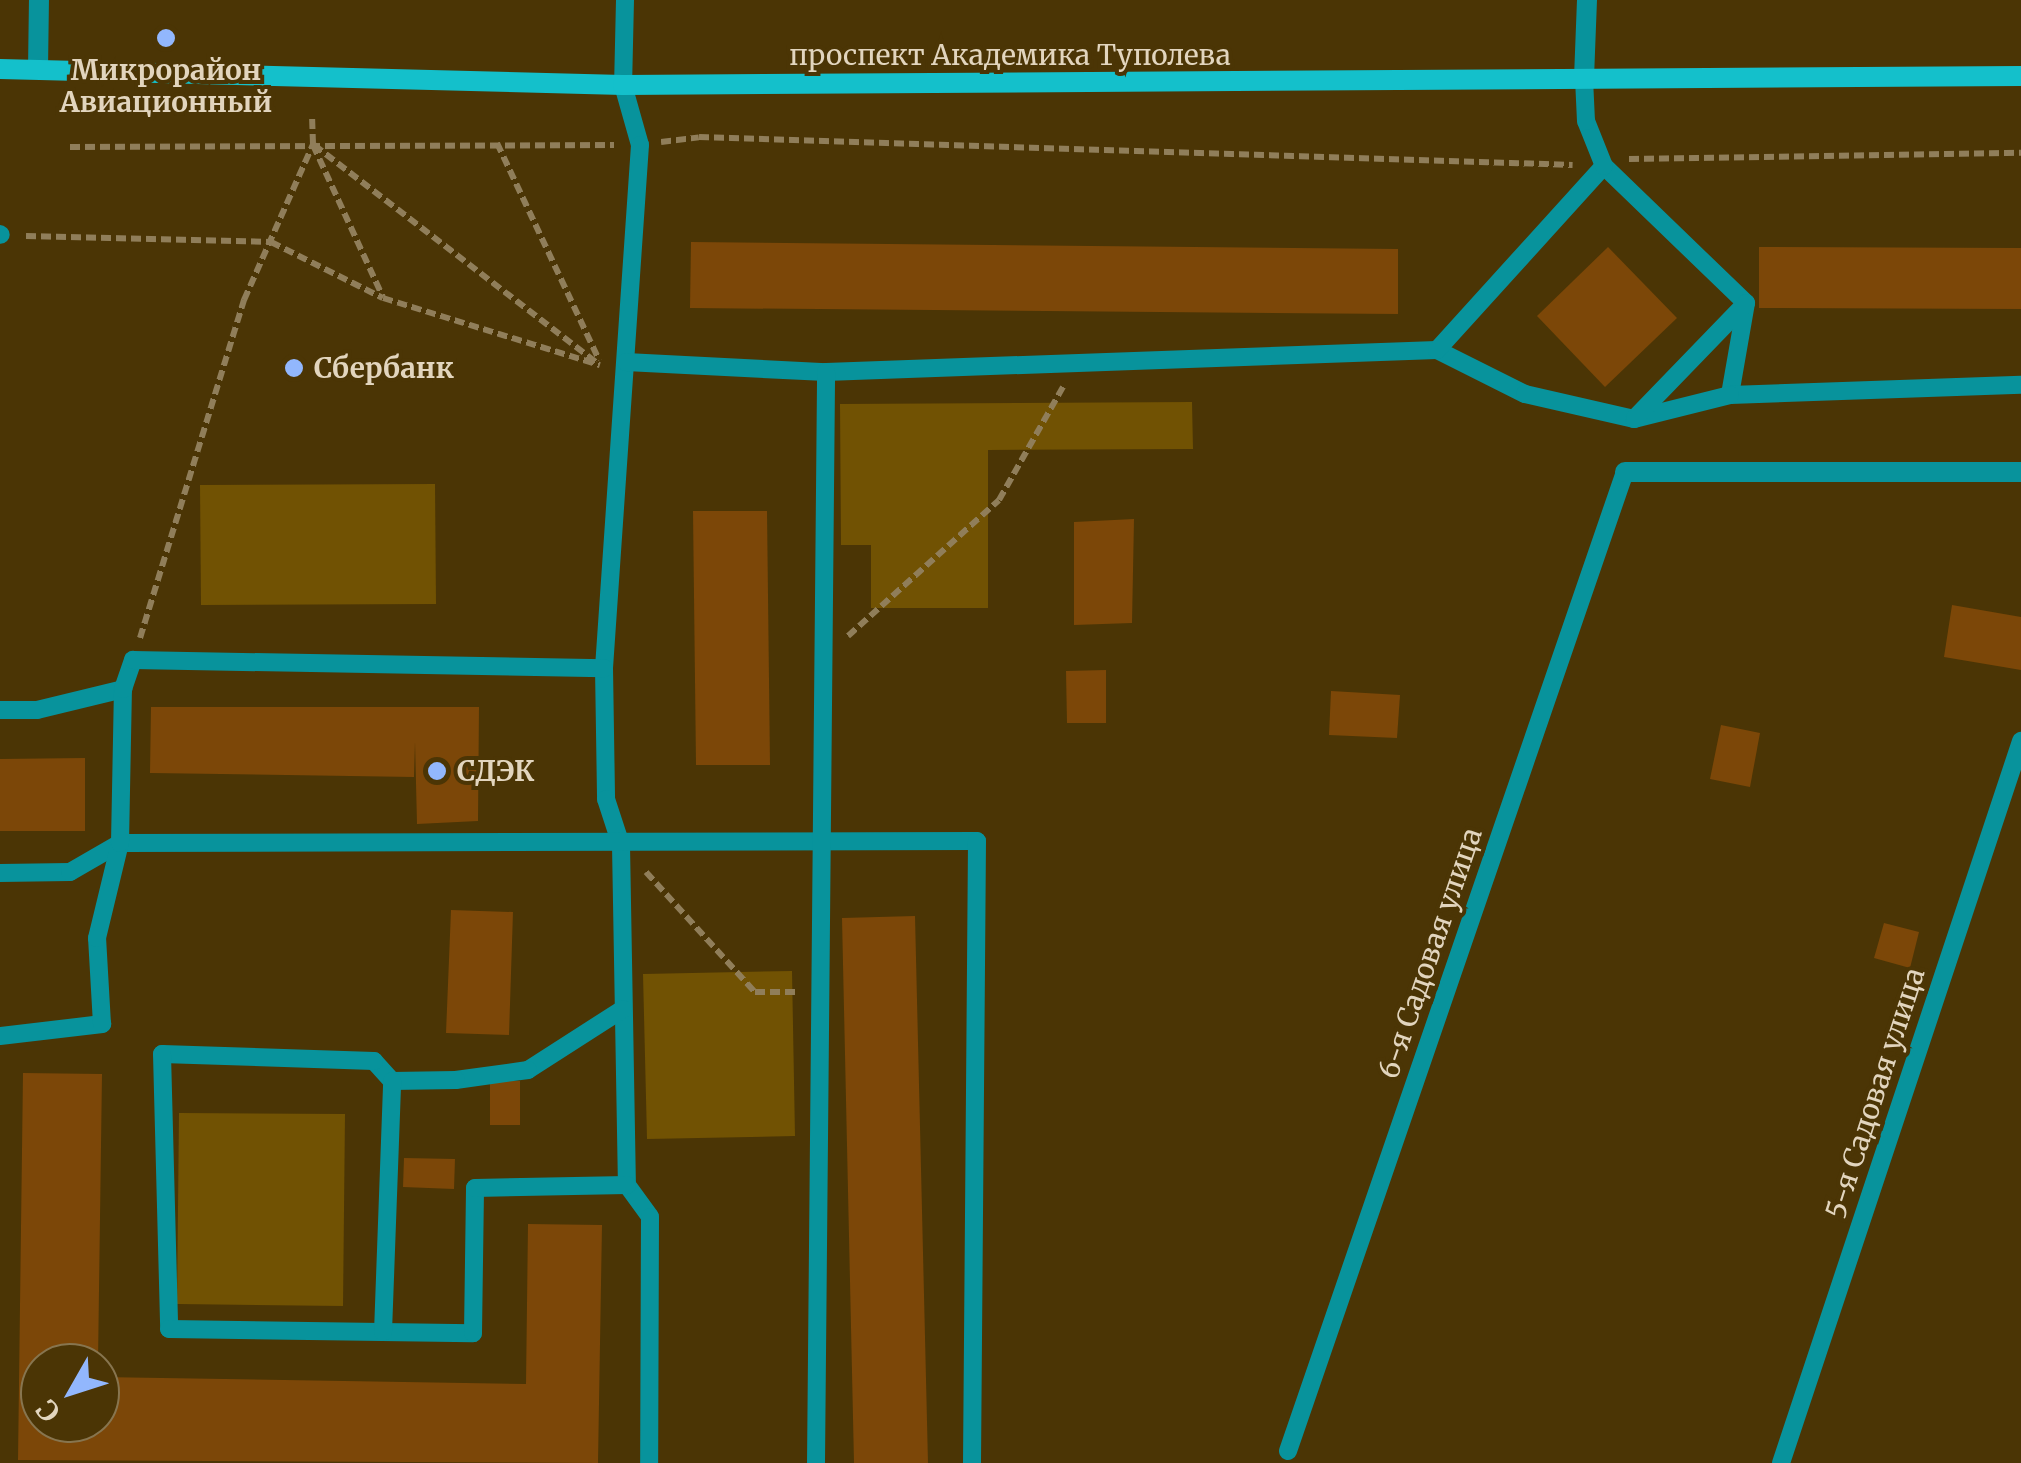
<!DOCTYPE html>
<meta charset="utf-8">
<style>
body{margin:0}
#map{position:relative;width:2021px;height:1463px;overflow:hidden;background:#4b3505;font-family:Merriweather,serif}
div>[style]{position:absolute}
.green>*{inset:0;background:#715203}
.building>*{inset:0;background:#7c4708}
.path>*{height:6px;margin-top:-3px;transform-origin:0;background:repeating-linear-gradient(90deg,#907e5a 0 10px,transparent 0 15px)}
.lane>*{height:18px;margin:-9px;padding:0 9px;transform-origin:9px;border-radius:9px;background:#08939c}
.street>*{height:20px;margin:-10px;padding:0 10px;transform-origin:10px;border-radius:10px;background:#08939c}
.secondary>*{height:20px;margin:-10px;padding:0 10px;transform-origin:10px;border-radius:10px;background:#14c0cb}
.dots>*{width:28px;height:28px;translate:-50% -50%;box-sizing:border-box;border:5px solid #4b3505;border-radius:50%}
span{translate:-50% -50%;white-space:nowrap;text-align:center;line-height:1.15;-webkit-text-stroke:8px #4b3505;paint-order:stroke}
.street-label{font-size:28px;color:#e2d5be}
.poi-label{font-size:28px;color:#e2d5be;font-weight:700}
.left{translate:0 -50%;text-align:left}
.north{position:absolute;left:20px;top:1343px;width:100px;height:100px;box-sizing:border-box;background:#4b3505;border:2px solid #87754f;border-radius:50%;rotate:231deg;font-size:28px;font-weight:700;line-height:40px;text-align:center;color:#e2d5be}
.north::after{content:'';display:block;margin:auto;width:35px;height:45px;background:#92b7fd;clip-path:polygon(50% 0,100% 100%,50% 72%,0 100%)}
</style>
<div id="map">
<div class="green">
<i style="clip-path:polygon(1192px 402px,1193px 449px,988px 450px,988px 608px,871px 608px,871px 545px,841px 545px,840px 404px)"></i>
<i style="clip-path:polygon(435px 484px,436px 604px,201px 605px,200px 485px)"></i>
<i style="clip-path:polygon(792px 971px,795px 1136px,647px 1139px,643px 974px)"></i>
<i style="clip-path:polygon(179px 1113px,345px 1114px,343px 1306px,177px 1304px)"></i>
</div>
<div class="building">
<i style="clip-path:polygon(691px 242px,1398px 249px,1398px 314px,690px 308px)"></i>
<i style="clip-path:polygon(1608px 247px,1677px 318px,1605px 387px,1537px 316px)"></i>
<i style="clip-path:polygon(1759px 247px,2021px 248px,2021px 309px,1759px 308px)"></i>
<i style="clip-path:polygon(693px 511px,767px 511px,770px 765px,696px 765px)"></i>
<i style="clip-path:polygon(1134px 519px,1132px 623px,1074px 625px,1074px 522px)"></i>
<i style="clip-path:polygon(1952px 605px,2021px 617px,2021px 670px,1944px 657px)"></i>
<i style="clip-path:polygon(1106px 670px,1106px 723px,1067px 723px,1066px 671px)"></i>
<i style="clip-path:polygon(1331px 691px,1400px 695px,1397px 738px,1329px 735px)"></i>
<i style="clip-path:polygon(151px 707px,479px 707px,478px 821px,417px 824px,415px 742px,414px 777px,150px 773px)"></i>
<i style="clip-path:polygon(1721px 725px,1760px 733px,1750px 787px,1710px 779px)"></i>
<i style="clip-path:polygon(85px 758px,85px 831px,0 831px,0 759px)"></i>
<i style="clip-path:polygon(451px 910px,513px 912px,509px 1035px,446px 1033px)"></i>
<i style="clip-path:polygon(915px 916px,928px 1463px,854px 1463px,842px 918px)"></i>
<i style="clip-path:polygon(1884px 923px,1919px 932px,1910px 968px,1874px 958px)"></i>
<i style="clip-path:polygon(23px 1073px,102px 1074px,98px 1363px,40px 1363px,40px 1423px,100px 1423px,100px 1377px,526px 1384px,528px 1224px,602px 1225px,598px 1463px,18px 1460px)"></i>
<i style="clip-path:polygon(490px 1081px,520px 1081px,520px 1125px,490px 1125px)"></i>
<i style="clip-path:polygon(404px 1158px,455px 1159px,454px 1189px,403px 1187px)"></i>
</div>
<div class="path">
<i style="left:661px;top:142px;width:38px;rotate:-7deg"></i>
<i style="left:699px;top:137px;width:874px;rotate:1.83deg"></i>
<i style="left:497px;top:143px;width:240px;rotate:64.8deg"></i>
<i style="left:313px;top:145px;width:167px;rotate:65.3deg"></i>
<i style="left:314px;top:145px;width:357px;rotate:37.6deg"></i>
<i style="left:70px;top:147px;width:544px;rotate:-0.21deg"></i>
<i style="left:1629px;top:159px;width:392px;rotate:-0.9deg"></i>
<i style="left:26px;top:236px;width:245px;rotate:1.4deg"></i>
<i style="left:271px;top:242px;width:125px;rotate:26.6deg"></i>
<i style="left:383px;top:298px;width:227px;rotate:17.2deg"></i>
<i style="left:848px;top:636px;width:203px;rotate:-42deg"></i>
<i style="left:999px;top:500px;width:130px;rotate:-60.5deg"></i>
<i style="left:140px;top:638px;width:354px;rotate:-72.9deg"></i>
<i style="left:244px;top:300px;width:171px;rotate:-66.1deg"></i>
<i style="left:313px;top:144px;width:25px;rotate:-92deg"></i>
<i style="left:646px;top:872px;width:162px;rotate:47.8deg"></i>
<i style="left:755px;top:992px;width:40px"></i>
</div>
<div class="lane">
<i style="left:625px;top:0;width:85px;rotate:91.3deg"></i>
<i style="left:623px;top:85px;width:62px;rotate:74.2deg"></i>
<i style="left:640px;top:145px;width:524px;rotate:93.94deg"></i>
<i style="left:604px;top:668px;width:131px;rotate:89.1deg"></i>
<i style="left:606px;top:799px;width:48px;rotate:71.9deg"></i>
<i style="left:621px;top:845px;width:340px;rotate:89deg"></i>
<i style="left:627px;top:1185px;width:39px;rotate:54deg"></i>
<i style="left:650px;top:1217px;width:246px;rotate:90.2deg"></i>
<i style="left:1604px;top:166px;width:197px;rotate:44deg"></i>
<i style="left:1746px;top:303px;width:93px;rotate:99.9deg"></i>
<i style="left:1730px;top:395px;width:291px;rotate:-2deg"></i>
<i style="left:0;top:234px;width:1px;rotate:45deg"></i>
<i style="left:1437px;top:350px;width:98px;rotate:26.6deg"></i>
<i style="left:1525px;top:394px;width:112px;rotate:12.9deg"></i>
<i style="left:1634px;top:419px;width:99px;rotate:-14deg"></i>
<i style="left:626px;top:362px;width:200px;rotate:2.9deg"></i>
<i style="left:826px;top:372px;width:611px;rotate:-2.06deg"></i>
<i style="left:1437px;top:350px;width:248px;rotate:-47.8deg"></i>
<i style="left:1604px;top:166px;width:48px;rotate:-111.8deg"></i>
<i style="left:1586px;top:121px;width:43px;rotate:-92.7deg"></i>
<i style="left:1635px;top:418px;width:160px;rotate:-46deg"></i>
<i style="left:0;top:710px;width:37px"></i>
<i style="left:37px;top:710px;width:89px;rotate:-13.7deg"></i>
<i style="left:0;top:873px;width:70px;rotate:-0.8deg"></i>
<i style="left:70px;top:872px;width:58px;rotate:-30.1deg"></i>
<i style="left:120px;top:843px;width:857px;rotate:-0.13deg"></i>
<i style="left:977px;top:841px;width:622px;rotate:90.46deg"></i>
<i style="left:623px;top:1009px;width:113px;rotate:147.3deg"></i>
<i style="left:528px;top:1070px;width:73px;rotate:172.1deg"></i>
<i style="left:456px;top:1080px;width:64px;rotate:179.1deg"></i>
<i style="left:392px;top:1081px;width:27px;rotate:-132deg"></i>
<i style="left:374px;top:1061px;width:212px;rotate:-178.1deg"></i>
<i style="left:162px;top:1054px;width:275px;rotate:88.5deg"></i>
<i style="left:169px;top:1329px;width:304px;rotate:0.8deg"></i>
<i style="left:473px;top:1333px;width:145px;rotate:-89.2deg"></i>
<i style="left:475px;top:1188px;width:152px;rotate:-1.1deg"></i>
<i style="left:0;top:1036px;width:103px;rotate:-6.7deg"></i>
<i style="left:102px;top:1024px;width:86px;rotate:-93.3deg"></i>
<i style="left:97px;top:938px;width:98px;rotate:-76.4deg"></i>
<i style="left:120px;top:843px;width:154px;rotate:-88.9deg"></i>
<i style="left:123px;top:689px;width:31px;rotate:-71deg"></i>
<i style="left:133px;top:660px;width:471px;rotate:1deg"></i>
<i style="left:383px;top:1332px;width:251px;rotate:-87.9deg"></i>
<i style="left:1288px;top:1451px;width:1035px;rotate:-71.01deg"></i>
<i style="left:816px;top:1463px;width:1091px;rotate:-89.47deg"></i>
<i style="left:1781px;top:1463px;width:761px;rotate:-71.61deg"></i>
</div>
<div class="street">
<i style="left:38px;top:69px;width:69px;rotate:-89.2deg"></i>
<i style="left:1584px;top:78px;width:78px;rotate:-87.8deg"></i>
<i style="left:1625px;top:472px;width:396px"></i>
</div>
<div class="secondary">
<i style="left:0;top:69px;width:623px;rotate:1.47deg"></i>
<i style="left:623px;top:85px;width:1398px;rotate:-0.37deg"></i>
</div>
<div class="dots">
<i style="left:166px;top:38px;background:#92b7fd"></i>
<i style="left:294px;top:368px;background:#92b7fd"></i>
<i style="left:437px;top:771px;background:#92b7fd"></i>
</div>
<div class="street-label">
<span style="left:1010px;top:55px">проспект Академика Туполева</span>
<span style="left:1430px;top:953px;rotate:-71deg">6-я Садовая улица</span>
<span style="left:1875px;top:1093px;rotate:-72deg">5-я Садовая улица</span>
</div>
<div class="poi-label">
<span style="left:166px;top:86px">Микрорайон<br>Авиационный</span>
<span class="left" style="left:314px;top:368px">Сбербанк</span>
<span class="left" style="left:457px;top:771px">СДЭК</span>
</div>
<div class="north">С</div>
</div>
